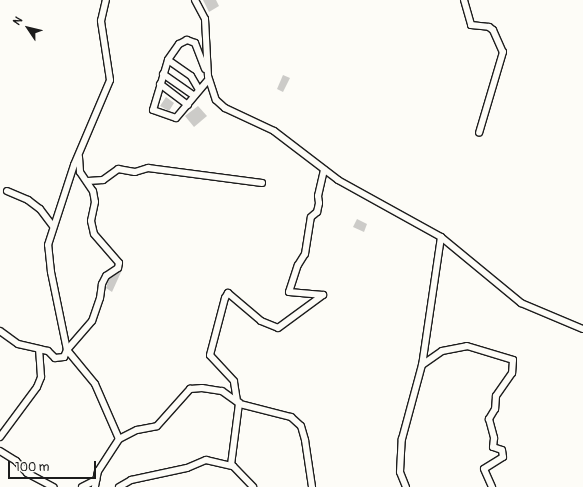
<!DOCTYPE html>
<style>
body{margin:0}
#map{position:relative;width:583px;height:487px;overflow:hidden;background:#fdfcf7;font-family:Pangolin,sans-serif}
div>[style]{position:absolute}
.building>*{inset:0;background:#cccbc8}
.roads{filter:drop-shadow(1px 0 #1c1c1c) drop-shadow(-1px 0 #1c1c1c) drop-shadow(0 1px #1c1c1c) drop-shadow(0 -1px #1c1c1c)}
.minor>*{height:6px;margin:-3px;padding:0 3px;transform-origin:3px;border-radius:3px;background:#fdfcf7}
span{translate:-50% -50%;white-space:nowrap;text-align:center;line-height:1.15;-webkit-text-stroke:4px #fdfcf7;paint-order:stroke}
.north{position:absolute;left:8px;top:8px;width:40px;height:40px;-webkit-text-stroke:3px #fdfcf7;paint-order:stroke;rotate:305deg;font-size:11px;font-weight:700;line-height:16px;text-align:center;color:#1c1c1c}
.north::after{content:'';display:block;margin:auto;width:14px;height:18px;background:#1c1c1c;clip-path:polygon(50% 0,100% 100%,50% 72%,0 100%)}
.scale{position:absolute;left:8px;top:461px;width:88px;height:18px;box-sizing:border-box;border:2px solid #1c1c1c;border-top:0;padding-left:5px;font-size:12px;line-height:14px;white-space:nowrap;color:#1c1c1c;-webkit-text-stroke:3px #fdfcf7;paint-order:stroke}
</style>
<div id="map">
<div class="building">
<i style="clip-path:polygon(203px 0,216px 0,219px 6px,209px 12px)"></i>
<i style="clip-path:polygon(283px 75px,290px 78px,283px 92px,277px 89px)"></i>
<i style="clip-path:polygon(166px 97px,174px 103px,169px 111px,160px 106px)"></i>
<i style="clip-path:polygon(198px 106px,207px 116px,194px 127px,185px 116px)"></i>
<i style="clip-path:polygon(357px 219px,367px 224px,364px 232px,353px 227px)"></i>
<i style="clip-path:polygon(122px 270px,112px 292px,106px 288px,109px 279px)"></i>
</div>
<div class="roads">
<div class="minor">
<i style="left:195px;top:0;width:21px;rotate:62deg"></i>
<i style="left:205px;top:19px;width:57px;rotate:87deg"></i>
<i style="left:208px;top:76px;width:25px;rotate:72deg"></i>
<i style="left:216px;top:100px;width:12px;rotate:42deg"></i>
<i style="left:225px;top:108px;width:54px;rotate:25.1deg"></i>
<i style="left:274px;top:131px;width:81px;rotate:37.4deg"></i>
<i style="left:338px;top:180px;width:118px;rotate:29deg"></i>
<i style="left:441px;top:237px;width:104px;rotate:39.5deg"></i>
<i style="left:521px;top:303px;width:67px;rotate:22.8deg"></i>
<i style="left:464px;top:0;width:26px;rotate:74deg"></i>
<i style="left:471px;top:25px;width:18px;rotate:6deg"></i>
<i style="left:489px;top:27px;width:5px;rotate:37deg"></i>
<i style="left:493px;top:30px;width:24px;rotate:66deg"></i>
<i style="left:503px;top:52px;width:84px;rotate:106.5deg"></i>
<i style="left:168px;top:60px;width:28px;rotate:35deg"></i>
<i style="left:191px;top:76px;width:16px;rotate:60deg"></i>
<i style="left:205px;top:69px;width:28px;rotate:-111deg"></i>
<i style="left:195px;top:43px;width:9px;rotate:-159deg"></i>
<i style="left:187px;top:40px;width:9px;rotate:153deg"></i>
<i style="left:179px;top:44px;width:19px;rotate:125deg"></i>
<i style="left:168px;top:60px;width:52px;rotate:106.7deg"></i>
<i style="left:153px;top:110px;width:24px;rotate:19deg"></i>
<i style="left:176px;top:118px;width:50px;rotate:-49.9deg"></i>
<i style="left:163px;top:74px;width:38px;rotate:35deg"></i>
<i style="left:160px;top:84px;width:35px;rotate:37deg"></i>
<i style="left:79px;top:157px;width:15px;rotate:86deg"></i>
<i style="left:80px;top:172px;width:23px;rotate:56deg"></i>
<i style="left:93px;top:191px;width:11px;rotate:80deg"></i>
<i style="left:95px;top:202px;width:19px;rotate:102deg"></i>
<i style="left:91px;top:221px;width:13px;rotate:77deg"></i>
<i style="left:94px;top:234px;width:38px;rotate:49deg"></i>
<i style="left:119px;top:263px;width:5px;rotate:101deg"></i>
<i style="left:118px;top:268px;width:14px;rotate:146deg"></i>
<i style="left:106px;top:276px;width:9px;rotate:117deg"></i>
<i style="left:102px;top:284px;width:14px;rotate:98deg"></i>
<i style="left:100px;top:298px;width:24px;rotate:109deg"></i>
<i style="left:92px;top:321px;width:38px;rotate:131deg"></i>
<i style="left:67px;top:350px;width:44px;rotate:50.5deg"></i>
<i style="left:95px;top:384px;width:60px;rotate:66.4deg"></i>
<i style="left:119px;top:439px;width:38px;rotate:123deg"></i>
<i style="left:98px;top:471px;width:16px;rotate:101deg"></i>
<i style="left:88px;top:181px;width:15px;rotate:-4deg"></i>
<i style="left:103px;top:180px;width:19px;rotate:-36deg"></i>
<i style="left:118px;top:169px;width:17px;rotate:10deg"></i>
<i style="left:135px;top:172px;width:14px;rotate:-17deg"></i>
<i style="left:148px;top:168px;width:115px;rotate:7.5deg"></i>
<i style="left:7px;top:191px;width:23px;rotate:23deg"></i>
<i style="left:28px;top:200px;width:15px;rotate:37deg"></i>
<i style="left:40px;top:209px;width:21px;rotate:53deg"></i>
<i style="left:441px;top:237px;width:129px;rotate:98.4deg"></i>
<i style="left:422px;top:365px;width:24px;rotate:-35deg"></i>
<i style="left:442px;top:351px;width:25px;rotate:-11deg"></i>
<i style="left:467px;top:346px;width:48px;rotate:16.9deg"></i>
<i style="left:513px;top:360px;width:13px;rotate:94deg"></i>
<i style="left:512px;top:373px;width:28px;rotate:125deg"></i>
<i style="left:496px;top:396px;width:13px;rotate:94deg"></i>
<i style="left:495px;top:409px;width:12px;rotate:121deg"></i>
<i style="left:489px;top:419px;width:20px;rotate:75deg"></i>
<i style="left:494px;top:438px;width:9px;rotate:96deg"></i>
<i style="left:493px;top:447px;width:9px;rotate:18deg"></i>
<i style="left:502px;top:450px;width:7px;rotate:82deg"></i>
<i style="left:503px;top:457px;width:22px;rotate:148deg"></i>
<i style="left:484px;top:469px;width:20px;rotate:66deg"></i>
<i style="left:0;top:331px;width:22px;rotate:36deg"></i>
<i style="left:18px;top:344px;width:22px;rotate:13deg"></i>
<i style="left:237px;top:401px;width:20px;rotate:-99deg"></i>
<i style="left:234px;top:381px;width:35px;rotate:-133deg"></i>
<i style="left:210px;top:355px;width:59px;rotate:-75.3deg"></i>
<i style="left:225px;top:298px;width:6px;rotate:-59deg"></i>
<i style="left:228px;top:293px;width:43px;rotate:40.3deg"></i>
<i style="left:261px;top:321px;width:18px;rotate:22deg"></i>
<i style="left:278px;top:328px;width:56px;rotate:-36.3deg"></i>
<i style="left:323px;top:295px;width:34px;rotate:-175deg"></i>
<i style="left:289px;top:292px;width:28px;rotate:-72deg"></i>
<i style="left:298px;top:265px;width:13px;rotate:-58deg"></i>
<i style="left:305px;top:254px;width:37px;rotate:-81deg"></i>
<i style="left:311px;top:217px;width:8px;rotate:-40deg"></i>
<i style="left:317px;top:212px;width:9px;rotate:-77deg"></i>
<i style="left:319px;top:203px;width:7px;rotate:-98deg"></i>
<i style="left:318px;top:196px;width:27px;rotate:-77deg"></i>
<i style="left:0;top:437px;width:62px;rotate:-53.5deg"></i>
<i style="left:37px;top:387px;width:11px;rotate:-68deg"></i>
<i style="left:41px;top:377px;width:28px;rotate:-94deg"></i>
<i style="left:39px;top:349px;width:9px;rotate:13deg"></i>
<i style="left:48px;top:351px;width:10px;rotate:45deg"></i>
<i style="left:55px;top:358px;width:9px;rotate:-6deg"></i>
<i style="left:64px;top:357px;width:8px;rotate:-67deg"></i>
<i style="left:67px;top:350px;width:80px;rotate:-101.6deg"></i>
<i style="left:51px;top:272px;width:27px;rotate:-96deg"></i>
<i style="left:48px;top:245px;width:84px;rotate:-72deg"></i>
<i style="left:74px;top:165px;width:92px;rotate:-67deg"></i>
<i style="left:110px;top:80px;width:60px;rotate:-98.7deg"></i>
<i style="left:101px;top:21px;width:22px;rotate:-77deg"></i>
<i style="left:119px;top:439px;width:20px;rotate:-27deg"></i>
<i style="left:137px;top:430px;width:20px;rotate:-11deg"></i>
<i style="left:157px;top:426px;width:50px;rotate:-48.3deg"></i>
<i style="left:190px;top:389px;width:12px;rotate:-5deg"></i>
<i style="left:202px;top:388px;width:20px;rotate:9deg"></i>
<i style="left:222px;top:391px;width:22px;rotate:36deg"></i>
<i style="left:240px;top:404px;width:53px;rotate:14.3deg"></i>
<i style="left:291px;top:417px;width:13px;rotate:42deg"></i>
<i style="left:301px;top:426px;width:15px;rotate:74deg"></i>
<i style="left:305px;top:440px;width:48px;rotate:81.5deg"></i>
<i style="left:0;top:451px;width:19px;rotate:32deg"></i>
<i style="left:16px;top:461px;width:16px;rotate:47deg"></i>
<i style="left:27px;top:473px;width:30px;rotate:28deg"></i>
<i style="left:231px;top:465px;width:63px;rotate:-82.6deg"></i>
<i style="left:82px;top:487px;width:16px;rotate:-27deg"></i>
<i style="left:119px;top:487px;width:14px;rotate:-30deg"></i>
<i style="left:131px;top:480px;width:57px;rotate:-12.1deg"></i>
<i style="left:187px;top:468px;width:21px;rotate:-23deg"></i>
<i style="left:206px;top:460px;width:28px;rotate:13deg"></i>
<i style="left:233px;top:466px;width:29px;rotate:46deg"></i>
<i style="left:406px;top:487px;width:16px;rotate:-112deg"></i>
<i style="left:400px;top:472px;width:33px;rotate:-87deg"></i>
<i style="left:402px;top:439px;width:77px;rotate:-74.9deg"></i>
</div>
</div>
<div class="north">N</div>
<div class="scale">100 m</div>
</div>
